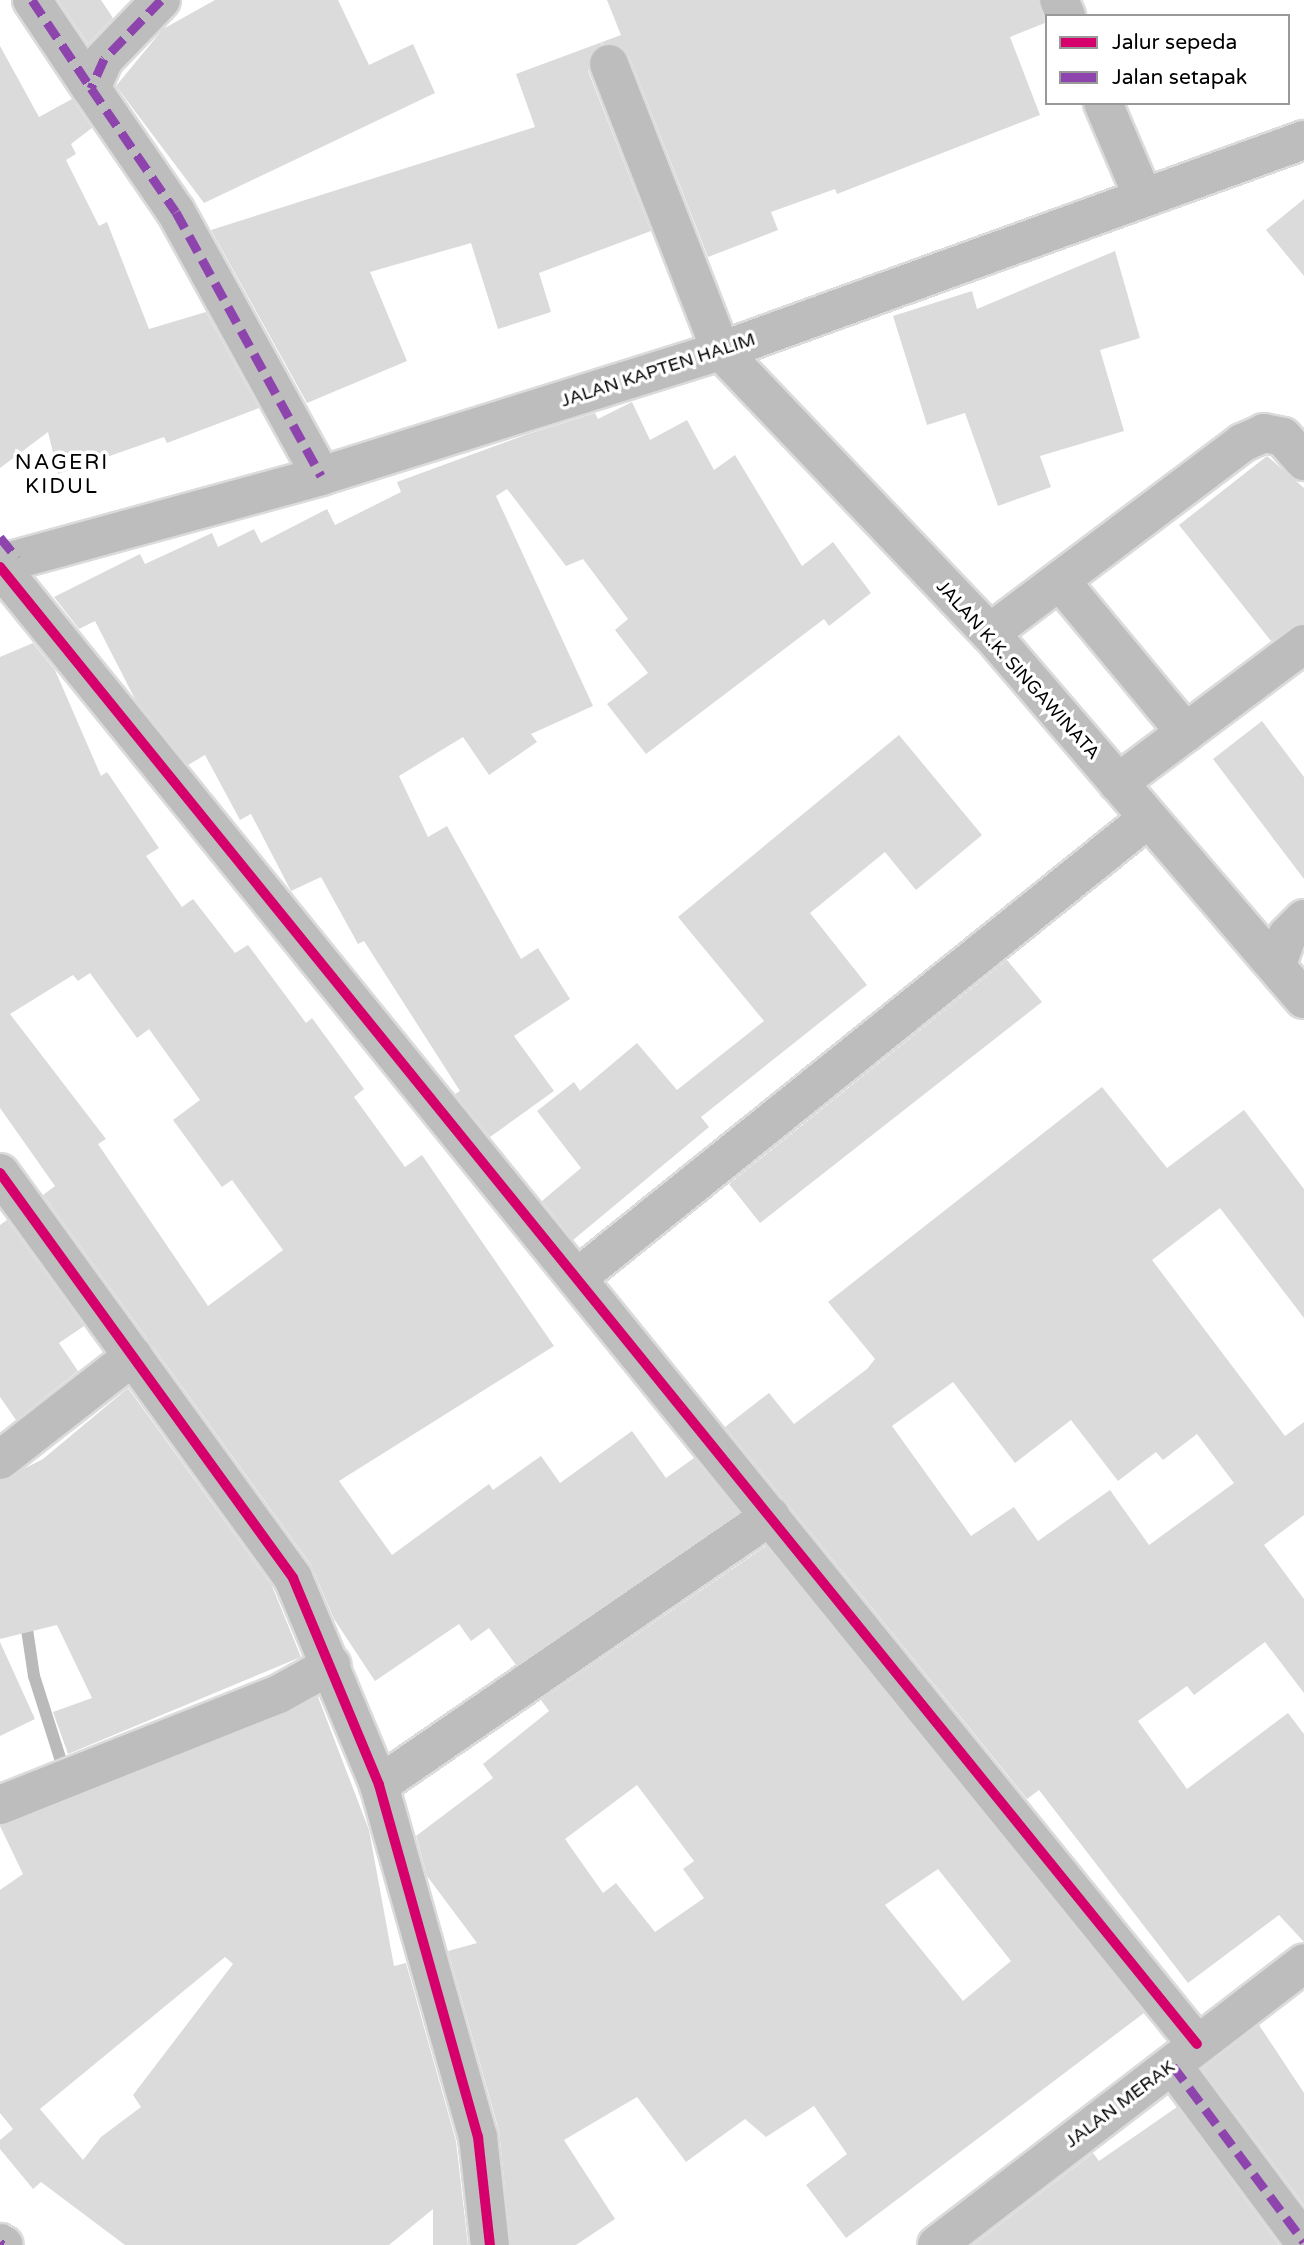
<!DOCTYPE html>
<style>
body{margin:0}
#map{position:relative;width:1304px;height:2245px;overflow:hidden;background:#fff;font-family:"Varela Round",sans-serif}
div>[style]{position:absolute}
.stream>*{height:12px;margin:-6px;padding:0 6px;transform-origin:6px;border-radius:6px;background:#bababa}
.building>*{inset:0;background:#dbdbdb}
.roads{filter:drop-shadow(2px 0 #dbdbdb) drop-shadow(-2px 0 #dbdbdb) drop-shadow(0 2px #dbdbdb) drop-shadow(0 -2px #dbdbdb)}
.minor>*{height:38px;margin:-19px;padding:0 19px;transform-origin:19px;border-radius:19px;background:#bdbdbd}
.major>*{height:38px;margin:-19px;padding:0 19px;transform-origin:19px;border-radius:19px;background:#bdbdbd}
.quiet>*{height:9px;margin-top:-4.5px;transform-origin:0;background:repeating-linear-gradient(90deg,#8e44ad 0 18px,transparent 0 27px)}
.cycleway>*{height:10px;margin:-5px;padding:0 5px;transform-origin:5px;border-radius:5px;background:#d6006c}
span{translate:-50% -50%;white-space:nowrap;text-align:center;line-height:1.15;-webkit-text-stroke:7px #fff;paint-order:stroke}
.street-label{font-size:18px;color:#000}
.quarter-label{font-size:21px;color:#000;letter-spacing:2px}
.legend{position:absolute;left:1045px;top:14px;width:245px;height:91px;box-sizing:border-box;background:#fff;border:2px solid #999;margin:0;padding:9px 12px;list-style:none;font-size:21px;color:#000}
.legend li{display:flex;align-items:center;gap:14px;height:35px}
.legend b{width:35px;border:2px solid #999}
</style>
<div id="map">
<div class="stream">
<i style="left:25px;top:1616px;width:61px;rotate:81.5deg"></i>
<i style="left:34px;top:1676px;width:103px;rotate:72.4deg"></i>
</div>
<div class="building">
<i style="clip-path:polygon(58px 0,101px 0,113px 18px,88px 44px)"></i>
<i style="clip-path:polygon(215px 0,338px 0,369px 65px,413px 44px,435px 93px,204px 203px,116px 86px,163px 29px)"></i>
<i style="clip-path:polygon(607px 0,1038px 0,1045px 23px,1010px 37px,1040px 115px,837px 194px,835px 189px,771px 212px,778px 230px,708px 257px,629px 56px,622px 47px,602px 43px,592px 51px,588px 71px,651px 231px,539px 273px,551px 312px,498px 329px,471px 243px,370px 272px,407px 361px,307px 403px,211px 230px,535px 127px,516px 74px,621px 35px)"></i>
<i style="clip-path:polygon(0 46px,39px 117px,72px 99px,92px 128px,71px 144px,76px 154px,66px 160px,99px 226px,107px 222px,149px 329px,206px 312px,259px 408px,167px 443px,164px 437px,58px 474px,48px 432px,0 468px)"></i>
<i style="clip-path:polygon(1304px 199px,1304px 276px,1266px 230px)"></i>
<i style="clip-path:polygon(1115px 251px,1140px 338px,1100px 350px,1124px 431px,1040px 456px,1051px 487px,998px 506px,965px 413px,927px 425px,893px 316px,972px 291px,977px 309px)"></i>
<i style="clip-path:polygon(632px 402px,650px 440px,687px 420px,714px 470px,735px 455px,802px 566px,833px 542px,871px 593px,829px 626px,824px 619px,646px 754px,607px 704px,648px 673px,615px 630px,628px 619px,583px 559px,566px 566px,507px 489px,496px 496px,593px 706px,531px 734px,537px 742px,489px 775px,463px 737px,399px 776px,428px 837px,447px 826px,521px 959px,538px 948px,570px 999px,514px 1036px,554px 1091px,490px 1137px,455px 1094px,460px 1091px,364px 941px,358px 944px,321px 877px,291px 891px,251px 814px,240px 820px,205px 755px,188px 765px,135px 699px,95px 621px,79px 629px,54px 597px,140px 554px,145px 564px,212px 533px,218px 547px,254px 529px,261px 543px,327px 509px,335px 525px,401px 492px,397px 482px,528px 434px,595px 413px,598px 419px)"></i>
<i style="clip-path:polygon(1267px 456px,1304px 488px,1304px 623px,1271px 641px,1179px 525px)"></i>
<i style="clip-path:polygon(evenodd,33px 643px,55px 670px,101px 776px,107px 772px,159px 848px,146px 856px,182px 907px,193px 899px,235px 953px,248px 945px,306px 1023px,312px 1018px,364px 1089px,354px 1097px,405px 1167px,422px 1155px,554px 1346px,339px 1481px,392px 1555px,489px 1484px,493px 1490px,541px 1456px,560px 1483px,632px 1431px,666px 1478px,694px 1458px,738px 1512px,516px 1665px,489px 1628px,471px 1641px,459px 1624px,375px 1681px,334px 1619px,311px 1565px,43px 1195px,55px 1186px,0 1108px,0 657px,33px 643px,90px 973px,137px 1038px,149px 1029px,200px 1100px,173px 1120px,222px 1187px,232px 1180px,283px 1250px,208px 1306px,98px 1144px,106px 1139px,10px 1014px,73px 975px,78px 981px,90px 973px)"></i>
<i style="clip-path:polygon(1262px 721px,1304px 777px,1304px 879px,1213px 759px)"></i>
<i style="clip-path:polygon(899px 735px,982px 835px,916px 890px,885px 852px,810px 913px,867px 985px,701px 1117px,709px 1127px,573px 1240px,542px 1201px,581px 1168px,537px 1111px,574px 1082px,580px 1091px,637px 1043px,677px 1090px,764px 1021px,678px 917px)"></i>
<i style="clip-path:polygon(1007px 960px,1042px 1002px,760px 1223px,729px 1184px)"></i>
<i style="clip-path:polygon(evenodd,1102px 1087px,1167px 1168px,1244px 1110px,1304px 1189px,1304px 1318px,1220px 1208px,1152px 1260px,1285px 1436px,1304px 1422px,1304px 1515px,1264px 1545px,1304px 1599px,1304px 1693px,1265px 1642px,1194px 1695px,1187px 1686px,1138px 1721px,1187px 1789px,1288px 1713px,1304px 1734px,1304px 1942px,1279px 1915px,1188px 1983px,1039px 1790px,1027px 1799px,725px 1427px,769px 1393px,794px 1424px,867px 1369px,875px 1359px,828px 1302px,1102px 1087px,953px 1382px,1015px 1463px,1071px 1420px,1118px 1481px,1156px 1452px,1163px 1460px,1197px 1434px,1234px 1483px,1149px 1545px,1110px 1490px,1038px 1541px,1014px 1507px,971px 1536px,892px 1426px,953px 1382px)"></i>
<i style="clip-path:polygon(7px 1220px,84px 1326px,59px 1343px,78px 1371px,16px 1420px,0 1397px,0 1225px)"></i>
<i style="clip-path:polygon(128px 1388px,272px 1586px,301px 1657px,68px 1754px,53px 1712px,92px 1698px,57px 1625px,0 1639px,0 1481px,43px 1459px)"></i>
<i style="clip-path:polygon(evenodd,766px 1546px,1144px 2013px,846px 2238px,806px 2185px,847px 2154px,814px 2106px,766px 2137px,745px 2119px,686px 2162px,637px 2097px,564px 2140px,615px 2219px,576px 2245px,511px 2245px,499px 2131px,448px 1951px,477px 1943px,427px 1876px,416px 1836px,493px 1778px,483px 1764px,549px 1711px,541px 1700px,766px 1546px,637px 1785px,694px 1861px,683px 1869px,704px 1898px,655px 1932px,616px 1883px,603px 1893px,565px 1839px,637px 1785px,766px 1546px,938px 1869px,1011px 1961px,963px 2001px,885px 1905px,938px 1869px)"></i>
<i style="clip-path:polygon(0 1642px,35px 1719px,0 1736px)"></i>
<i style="clip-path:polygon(evenodd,318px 1697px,369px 1830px,394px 1966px,406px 1963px,456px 2141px,468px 2245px,433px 2245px,433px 2209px,389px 2245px,125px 2245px,41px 2182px,33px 2189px,0 2149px,0 2140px,13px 2129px,0 2113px,0 1890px,23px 1874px,0 1826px,318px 1697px,225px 1957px,233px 1964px,133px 2095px,141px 2107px,101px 2137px,83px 2160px,40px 2109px,225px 1957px)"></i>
<i style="clip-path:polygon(1259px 2025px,1304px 2093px,1304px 2205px,1202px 2069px)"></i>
<i style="clip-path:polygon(1177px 2107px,1279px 2245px,973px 2245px,1093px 2153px,1099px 2161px)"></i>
</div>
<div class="roads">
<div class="minor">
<i style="left:32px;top:0;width:106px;rotate:56.2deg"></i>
<i style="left:161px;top:0;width:82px;rotate:134deg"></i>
<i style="left:104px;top:59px;width:32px;rotate:114deg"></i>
<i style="left:91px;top:88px;width:150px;rotate:55.6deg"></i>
<i style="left:176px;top:212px;width:301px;rotate:61.2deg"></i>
<i style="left:1059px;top:0;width:17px;rotate:66deg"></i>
<i style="left:609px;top:64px;width:308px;rotate:68.7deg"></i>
<i style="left:721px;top:351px;width:390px;rotate:46.4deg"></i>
<i style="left:990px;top:633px;width:482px;rotate:49.4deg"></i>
<i style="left:1103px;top:103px;width:102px;rotate:66.9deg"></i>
<i style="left:0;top:567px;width:1901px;rotate:50.98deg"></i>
<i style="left:1060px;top:581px;width:197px;rotate:50.3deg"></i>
<i style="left:990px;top:633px;width:316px;rotate:-37deg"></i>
<i style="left:1242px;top:443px;width:24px;rotate:-24deg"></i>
<i style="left:1264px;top:433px;width:19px;rotate:12deg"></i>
<i style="left:1283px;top:437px;width:32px;rotate:49deg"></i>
<i style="left:1118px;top:783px;width:232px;rotate:-36.8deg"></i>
<i style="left:1277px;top:964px;width:30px;rotate:-70deg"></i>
<i style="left:1287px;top:936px;width:24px;rotate:-45deg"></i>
<i style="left:0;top:1173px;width:500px;rotate:54.1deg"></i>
<i style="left:293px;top:1578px;width:224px;rotate:67.4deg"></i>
<i style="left:379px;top:1785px;width:366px;rotate:74.3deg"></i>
<i style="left:478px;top:2137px;width:109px;rotate:83.7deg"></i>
<i style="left:577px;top:1278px;width:730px;rotate:-38.83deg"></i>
<i style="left:0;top:1460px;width:169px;rotate:-38deg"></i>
<i style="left:379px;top:1785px;width:475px;rotate:-34.5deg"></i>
<i style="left:0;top:1805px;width:300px;rotate:-21.7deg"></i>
<i style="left:279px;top:1694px;width:60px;rotate:-29.1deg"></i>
<i style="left:1173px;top:2066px;width:219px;rotate:53.3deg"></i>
<i style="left:0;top:2243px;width:4px;rotate:27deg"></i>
<i style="left:937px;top:2245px;width:463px;rotate:-37.5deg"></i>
</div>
<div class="major">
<i style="left:0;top:564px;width:333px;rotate:-15.3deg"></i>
<i style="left:321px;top:476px;width:419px;rotate:-17.4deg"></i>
<i style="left:721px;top:351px;width:620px;rotate:-19.9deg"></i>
</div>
</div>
<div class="quiet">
<i style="left:32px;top:0;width:106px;rotate:56.2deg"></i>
<i style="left:161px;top:0;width:82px;rotate:134deg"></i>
<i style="left:104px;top:59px;width:32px;rotate:114deg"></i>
<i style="left:91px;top:88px;width:150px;rotate:55.6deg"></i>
<i style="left:176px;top:212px;width:301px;rotate:61.2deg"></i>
<i style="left:0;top:537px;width:27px;rotate:51deg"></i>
<i style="left:1173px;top:2066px;width:219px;rotate:53.3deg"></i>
<i style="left:0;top:2243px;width:4px;rotate:27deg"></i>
</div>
<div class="cycleway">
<i style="left:0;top:567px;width:1901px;rotate:50.98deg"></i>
<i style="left:0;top:1173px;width:500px;rotate:54.1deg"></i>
<i style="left:293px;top:1578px;width:224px;rotate:67.4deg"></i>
<i style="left:379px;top:1785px;width:366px;rotate:74.3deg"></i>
<i style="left:478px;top:2137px;width:109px;rotate:83.7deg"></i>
</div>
<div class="street-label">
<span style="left:658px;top:370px;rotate:-18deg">JALAN KAPTEN HALIM</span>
<span style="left:1018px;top:670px;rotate:48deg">JALAN K.K. SINGAWINATA</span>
<span style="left:1120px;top:2104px;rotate:-37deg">JALAN MERAK</span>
</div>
<div class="quarter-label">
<span style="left:62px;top:475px">NAGERI<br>KIDUL</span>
</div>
<ul class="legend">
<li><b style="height:9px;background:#d6006c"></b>Jalur sepeda</li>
<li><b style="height:9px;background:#8e44ad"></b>Jalan setapak</li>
</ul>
</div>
